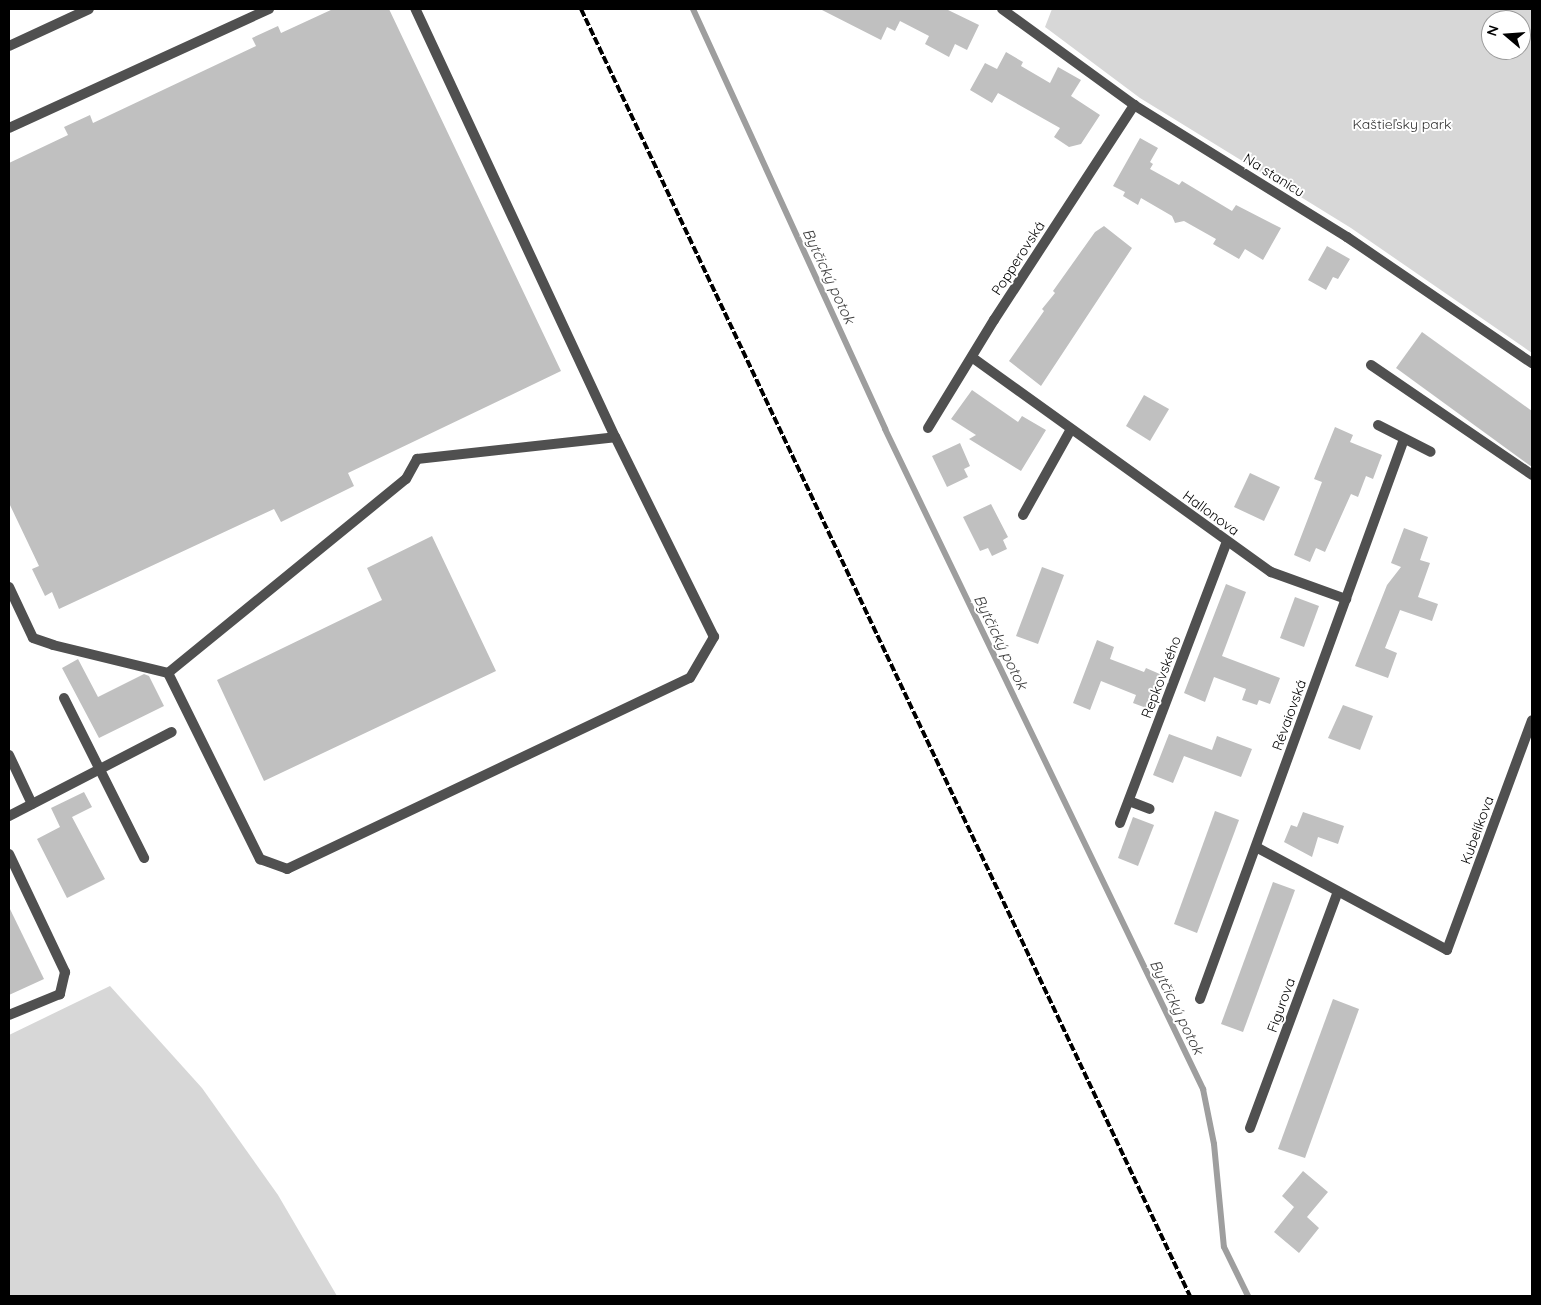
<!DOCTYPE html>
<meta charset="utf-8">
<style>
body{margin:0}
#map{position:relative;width:1541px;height:1305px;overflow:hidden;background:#fff;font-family:Quicksand,sans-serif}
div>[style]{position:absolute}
.green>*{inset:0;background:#d7d7d7}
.stream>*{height:6px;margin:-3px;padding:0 3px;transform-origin:3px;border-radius:3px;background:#9e9e9e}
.building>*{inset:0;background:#c0c0c0}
.service>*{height:10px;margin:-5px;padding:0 5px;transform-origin:5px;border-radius:5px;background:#505050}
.minor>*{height:10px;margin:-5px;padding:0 5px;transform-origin:5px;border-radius:5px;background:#505050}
.rail>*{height:4px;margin-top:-2px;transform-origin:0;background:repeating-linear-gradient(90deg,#000 0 8px,transparent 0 10.5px)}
span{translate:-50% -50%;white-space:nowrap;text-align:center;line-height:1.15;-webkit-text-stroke:4px #fff;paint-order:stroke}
.park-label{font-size:14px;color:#2e2e2e}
.street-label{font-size:14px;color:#000}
.water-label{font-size:15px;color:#3f3f3f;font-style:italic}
.frame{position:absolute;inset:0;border:10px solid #000;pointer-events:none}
.north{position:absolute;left:1481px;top:10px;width:50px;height:50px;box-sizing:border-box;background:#fff;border:1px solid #999;border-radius:50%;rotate:288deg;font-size:14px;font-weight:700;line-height:20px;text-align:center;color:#000}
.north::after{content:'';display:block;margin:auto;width:18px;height:22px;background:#000;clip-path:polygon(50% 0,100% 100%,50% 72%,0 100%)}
</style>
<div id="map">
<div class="green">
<i style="clip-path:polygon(evenodd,1052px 9px,1532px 9px,1532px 353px,1351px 228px,1140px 98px,1045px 27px,1052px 9px,1491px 20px,1521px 20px,1521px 50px,1491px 50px,1491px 20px)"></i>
<i style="clip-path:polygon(110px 986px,202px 1088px,278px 1195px,337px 1296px,9px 1296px,9px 1035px)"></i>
</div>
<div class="stream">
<i style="left:693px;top:9px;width:462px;rotate:65.4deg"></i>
<i style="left:885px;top:429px;width:733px;rotate:64.27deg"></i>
<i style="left:1203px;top:1089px;width:56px;rotate:78.7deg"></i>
<i style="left:1214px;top:1144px;width:103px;rotate:84.5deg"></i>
<i style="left:1224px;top:1247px;width:55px;rotate:63.9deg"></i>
</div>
<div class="building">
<i style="clip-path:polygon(333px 9px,389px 9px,561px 371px,348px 473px,354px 486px,281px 522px,274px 509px,59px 609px,52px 592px,45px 596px,32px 569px,39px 566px,9px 503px,9px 163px,68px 135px,64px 127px,90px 115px,93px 123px,256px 46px,252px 38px,278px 26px,281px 33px)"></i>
<i style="clip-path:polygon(820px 9px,946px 9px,979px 25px,967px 50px,955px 44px,949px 57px,925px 44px,929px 36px,900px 21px,895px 31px,887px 27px,881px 40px)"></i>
<i style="clip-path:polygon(1006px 52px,1023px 62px,1021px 66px,1050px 83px,1058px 67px,1081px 80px,1071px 96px,1100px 115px,1081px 144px,1069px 147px,1054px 137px,1060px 128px,998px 93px,992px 103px,970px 90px,985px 63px,997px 69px)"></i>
<i style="clip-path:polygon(1140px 138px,1158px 148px,1150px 162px,1153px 164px,1150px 169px,1179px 185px,1182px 181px,1232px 211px,1236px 205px,1281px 228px,1263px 260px,1245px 249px,1239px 259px,1213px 244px,1216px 239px,1184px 221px,1175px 223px,1172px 216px,1141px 198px,1138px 205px,1123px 196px,1125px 192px,1113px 186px)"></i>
<i style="clip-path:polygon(1104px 226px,1132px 248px,1041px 386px,1009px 361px,1044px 311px,1042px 309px,1055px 293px,1053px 291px,1095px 232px)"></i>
<i style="clip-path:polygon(1327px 246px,1350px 259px,1338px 279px,1333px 277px,1326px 290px,1308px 280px)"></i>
<i style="clip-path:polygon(1422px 332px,1532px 411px,1532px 467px,1396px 368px)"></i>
<i style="clip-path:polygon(972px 390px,1018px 422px,1022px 416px,1046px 430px,1021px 471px,969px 439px,976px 435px,951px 419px)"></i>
<i style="clip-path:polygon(1144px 395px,1169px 409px,1150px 441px,1126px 426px)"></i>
<i style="clip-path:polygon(1335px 427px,1353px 435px,1350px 442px,1382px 455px,1373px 479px,1366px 476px,1358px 497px,1351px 494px,1325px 552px,1316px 548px,1310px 562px,1294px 555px,1322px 482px,1314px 479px)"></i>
<i style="clip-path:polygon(960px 443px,970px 466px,964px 469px,968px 477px,947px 487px,932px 456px)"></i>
<i style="clip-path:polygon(1250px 473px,1280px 487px,1264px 521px,1234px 507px)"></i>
<i style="clip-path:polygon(991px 504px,1008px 537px,1003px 540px,1007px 549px,992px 556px,988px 548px,980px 551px,963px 517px)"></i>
<i style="clip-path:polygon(1404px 528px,1428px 537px,1420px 560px,1430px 563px,1418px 597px,1438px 604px,1432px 621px,1400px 610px,1385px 648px,1397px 653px,1388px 678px,1355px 666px,1387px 585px,1401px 567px,1391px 563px)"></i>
<i style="clip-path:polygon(432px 536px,496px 671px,264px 781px,217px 680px,382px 600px,367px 568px)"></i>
<i style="clip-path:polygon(1042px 567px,1064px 575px,1038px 644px,1016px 636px)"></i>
<i style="clip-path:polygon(1226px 584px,1246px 592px,1222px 656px,1280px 678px,1270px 704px,1259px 700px,1257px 705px,1242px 700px,1246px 689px,1214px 677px,1205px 702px,1184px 693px)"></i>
<i style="clip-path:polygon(1295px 597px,1319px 606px,1304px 647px,1280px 638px)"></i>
<i style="clip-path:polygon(1097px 640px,1114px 647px,1110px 659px,1144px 672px,1146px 668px,1162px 675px,1149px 709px,1133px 703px,1136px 695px,1101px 681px,1090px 710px,1073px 703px)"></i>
<i style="clip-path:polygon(78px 659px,98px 697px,144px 674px,149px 676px,164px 706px,99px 738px,62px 668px)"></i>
<i style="clip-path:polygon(1343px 705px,1373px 716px,1360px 750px,1328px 738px)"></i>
<i style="clip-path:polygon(1169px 734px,1212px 750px,1217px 736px,1252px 749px,1241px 777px,1184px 756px,1173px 783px,1153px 775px)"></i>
<i style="clip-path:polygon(84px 792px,92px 807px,72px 817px,105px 879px,67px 898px,37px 839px,60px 827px,51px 808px)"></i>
<i style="clip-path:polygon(1215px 811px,1239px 820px,1197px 933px,1174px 924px)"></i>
<i style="clip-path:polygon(1303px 812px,1344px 826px,1338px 844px,1318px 837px,1312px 857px,1284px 842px,1291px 825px,1297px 827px)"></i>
<i style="clip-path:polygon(1133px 817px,1154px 825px,1138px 866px,1118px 858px)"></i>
<i style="clip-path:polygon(1273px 882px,1295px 890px,1243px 1032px,1221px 1024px)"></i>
<i style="clip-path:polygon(9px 907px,44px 979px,9px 995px)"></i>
<i style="clip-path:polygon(1333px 999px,1359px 1009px,1305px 1158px,1278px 1149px)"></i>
<i style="clip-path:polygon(1303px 1171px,1328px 1192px,1307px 1217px,1319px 1228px,1299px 1253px,1274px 1232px,1294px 1207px,1282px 1196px)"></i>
</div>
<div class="service">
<i style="left:9px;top:46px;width:88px;rotate:-24.8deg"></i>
<i style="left:9px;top:128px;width:286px;rotate:-24.6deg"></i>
<i style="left:1371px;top:365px;width:195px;rotate:34.3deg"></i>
<i style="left:9px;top:587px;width:56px;rotate:64.8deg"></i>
<i style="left:33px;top:638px;width:21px;rotate:19deg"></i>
<i style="left:53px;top:645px;width:118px;rotate:13.7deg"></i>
<i style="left:168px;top:673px;width:307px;rotate:-39.2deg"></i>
<i style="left:406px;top:479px;width:23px;rotate:-61deg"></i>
<i style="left:417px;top:459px;width:199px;rotate:-6.3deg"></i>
<i style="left:168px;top:673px;width:208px;rotate:63.7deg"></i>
<i style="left:260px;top:859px;width:29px;rotate:20deg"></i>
<i style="left:287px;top:869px;width:446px;rotate:-25.4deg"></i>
<i style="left:690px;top:678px;width:48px;rotate:-59.7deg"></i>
<i style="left:714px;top:637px;width:223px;rotate:-116.3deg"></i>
<i style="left:615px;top:437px;width:472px;rotate:-115deg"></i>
<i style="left:64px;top:698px;width:179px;rotate:63.4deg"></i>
<i style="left:9px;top:755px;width:54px;rotate:64.9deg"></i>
<i style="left:9px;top:816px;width:183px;rotate:-27.3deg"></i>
<i style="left:9px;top:854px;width:131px;rotate:64.6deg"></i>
<i style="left:65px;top:972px;width:23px;rotate:103deg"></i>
<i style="left:60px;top:994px;width:55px;rotate:157.6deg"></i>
</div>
<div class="minor">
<i style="left:1002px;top:9px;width:163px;rotate:36deg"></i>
<i style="left:1134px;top:105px;width:251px;rotate:31.8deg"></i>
<i style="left:1347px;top:237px;width:224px;rotate:34.3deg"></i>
<i style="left:973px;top:358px;width:367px;rotate:35.7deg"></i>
<i style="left:1271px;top:572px;width:80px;rotate:19.8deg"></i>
<i style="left:1378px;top:425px;width:59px;rotate:27deg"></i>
<i style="left:928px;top:428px;width:127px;rotate:-58.6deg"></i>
<i style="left:994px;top:320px;width:257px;rotate:-56.9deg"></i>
<i style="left:1023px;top:515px;width:98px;rotate:-60.8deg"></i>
<i style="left:1129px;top:801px;width:22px;rotate:21deg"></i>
<i style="left:1120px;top:823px;width:301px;rotate:-69.2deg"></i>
<i style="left:1256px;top:847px;width:217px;rotate:28.3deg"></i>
<i style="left:1447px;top:950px;width:245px;rotate:-69.7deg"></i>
<i style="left:1200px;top:999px;width:596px;rotate:-69.98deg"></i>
<i style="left:1250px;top:1128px;width:252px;rotate:-69.6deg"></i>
</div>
<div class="rail">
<i style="left:581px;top:9px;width:1424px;rotate:64.68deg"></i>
</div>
<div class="park-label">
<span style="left:1402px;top:124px">Kaštieľsky park</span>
</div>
<div class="street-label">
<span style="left:1274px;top:175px;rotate:32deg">Na stanicu</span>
<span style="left:1018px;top:258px;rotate:-57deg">Popperovská</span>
<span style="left:1211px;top:513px;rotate:36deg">Hallonova</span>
<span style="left:1161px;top:677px;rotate:-69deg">Repkovského</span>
<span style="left:1289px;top:715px;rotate:-70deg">Révaiovská</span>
<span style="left:1477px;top:830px;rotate:-70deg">Kubelíkova</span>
<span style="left:1281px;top:1005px;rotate:-70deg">Figurova</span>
</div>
<div class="water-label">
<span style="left:829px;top:276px;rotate:65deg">Bytčický potok</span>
<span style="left:1001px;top:642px;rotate:64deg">Bytčický potok</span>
<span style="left:1177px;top:1007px;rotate:64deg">Bytčický potok</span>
</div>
<div class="frame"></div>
<div class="north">N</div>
</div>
